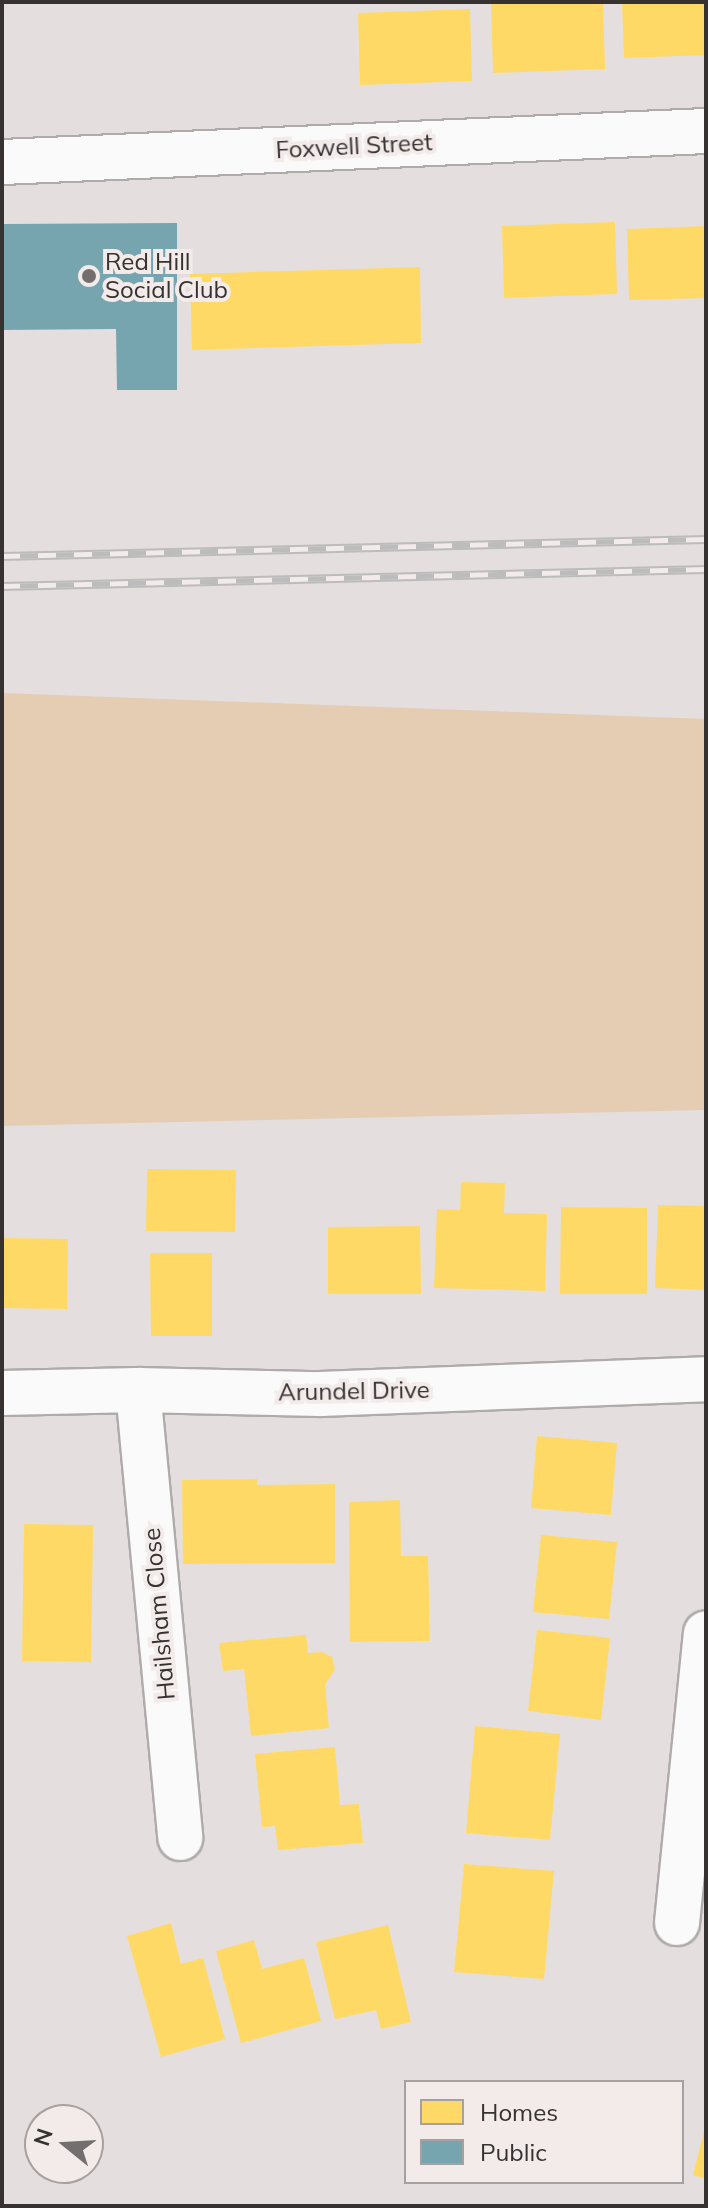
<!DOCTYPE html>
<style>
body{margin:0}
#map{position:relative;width:708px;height:2208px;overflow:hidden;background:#e4dfde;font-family:Mulish,sans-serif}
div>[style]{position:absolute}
.green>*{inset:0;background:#e4cdb3}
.homes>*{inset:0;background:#ffd966}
.public>*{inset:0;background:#76a5af}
.roads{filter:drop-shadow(2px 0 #afabab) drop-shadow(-2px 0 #afabab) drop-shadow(0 2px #afabab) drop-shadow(0 -2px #afabab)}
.street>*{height:44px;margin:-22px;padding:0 22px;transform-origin:22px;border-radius:22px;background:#fbfafa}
.rail>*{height:9px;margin-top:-4.5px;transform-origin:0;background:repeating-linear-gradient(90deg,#f3eaea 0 18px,#bdbcbc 0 36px);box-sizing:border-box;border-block:2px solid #bdbcbc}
.dots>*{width:22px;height:22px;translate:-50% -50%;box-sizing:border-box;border:4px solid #f3eaea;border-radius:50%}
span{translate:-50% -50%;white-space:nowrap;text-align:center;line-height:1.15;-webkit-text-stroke:8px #f3eaea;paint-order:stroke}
.street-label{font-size:24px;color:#363232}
.poi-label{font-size:24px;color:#363232}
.left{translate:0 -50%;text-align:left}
.frame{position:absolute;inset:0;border:4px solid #363232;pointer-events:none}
.legend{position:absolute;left:404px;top:2080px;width:280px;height:104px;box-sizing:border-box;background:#f3eaea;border:2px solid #a7a0a0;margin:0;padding:10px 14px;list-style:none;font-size:24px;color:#363232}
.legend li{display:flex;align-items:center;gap:16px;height:40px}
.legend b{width:40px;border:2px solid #a7a0a0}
.north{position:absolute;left:24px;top:2104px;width:80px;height:80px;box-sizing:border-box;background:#f3eaea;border:2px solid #a7a0a0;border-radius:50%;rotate:288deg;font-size:22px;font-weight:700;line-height:32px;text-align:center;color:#363232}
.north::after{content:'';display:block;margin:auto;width:28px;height:36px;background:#736f6e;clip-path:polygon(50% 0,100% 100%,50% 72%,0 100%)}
</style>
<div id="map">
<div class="green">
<i style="clip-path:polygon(2px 693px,706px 719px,706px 1110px,2px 1126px)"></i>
</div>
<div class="homes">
<i style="clip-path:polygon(491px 2px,603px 2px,605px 69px,493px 73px)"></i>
<i style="clip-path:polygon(622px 2px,706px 2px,706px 55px,624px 58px)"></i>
<i style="clip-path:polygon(470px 9px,472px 81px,360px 85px,358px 13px)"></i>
<i style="clip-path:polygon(615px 222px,617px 294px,504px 298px,502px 226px)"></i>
<i style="clip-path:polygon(706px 226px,706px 298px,629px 300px,627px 229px)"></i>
<i style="clip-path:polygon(420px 267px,421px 343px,192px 350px,190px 274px)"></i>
<i style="clip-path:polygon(147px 1169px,236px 1170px,235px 1232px,146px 1231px)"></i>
<i style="clip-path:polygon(461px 1182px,505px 1183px,504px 1213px,547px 1214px,545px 1291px,434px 1288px,437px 1209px,460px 1210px)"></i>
<i style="clip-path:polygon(658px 1205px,706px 1206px,706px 1290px,655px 1288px)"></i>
<i style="clip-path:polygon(561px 1207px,647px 1208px,647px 1294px,560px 1294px)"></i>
<i style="clip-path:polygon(420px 1226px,421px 1294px,328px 1294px,328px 1227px)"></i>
<i style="clip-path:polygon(2px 1238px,68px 1239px,67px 1309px,2px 1308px)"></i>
<i style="clip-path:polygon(150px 1253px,212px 1253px,212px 1336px,151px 1336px)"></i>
<i style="clip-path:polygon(537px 1436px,617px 1443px,611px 1515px,531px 1508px)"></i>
<i style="clip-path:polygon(257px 1479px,257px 1485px,335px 1484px,335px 1563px,183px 1564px,182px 1480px)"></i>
<i style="clip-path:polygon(400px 1500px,401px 1556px,428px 1556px,430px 1641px,350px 1642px,349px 1502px)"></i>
<i style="clip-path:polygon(24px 1524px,93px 1525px,91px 1662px,22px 1661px)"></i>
<i style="clip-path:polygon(541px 1535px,617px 1542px,609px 1619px,533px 1612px)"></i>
<i style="clip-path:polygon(537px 1630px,610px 1638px,601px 1720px,528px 1711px)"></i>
<i style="clip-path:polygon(306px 1635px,308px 1653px,322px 1652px,332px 1657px,335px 1669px,325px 1685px,329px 1728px,251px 1736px,244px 1669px,223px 1671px,219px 1643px)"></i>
<i style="clip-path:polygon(475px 1726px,560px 1734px,550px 1840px,466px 1833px)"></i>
<i style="clip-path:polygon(335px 1747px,340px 1805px,359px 1804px,363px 1843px,278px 1850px,275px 1826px,262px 1827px,255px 1754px)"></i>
<i style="clip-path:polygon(464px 1864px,554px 1871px,544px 1979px,454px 1972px)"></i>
<i style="clip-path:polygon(171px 1923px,181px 1964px,203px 1958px,225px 2039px,161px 2057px,127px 1936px)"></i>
<i style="clip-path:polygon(388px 1925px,411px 2022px,381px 2029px,376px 2010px,335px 2019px,316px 1942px)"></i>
<i style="clip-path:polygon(254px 1940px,262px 1969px,304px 1958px,321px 2021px,241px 2043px,216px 1951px)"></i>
<i style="clip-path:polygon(705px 2127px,706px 2127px,706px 2179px,693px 2175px)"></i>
</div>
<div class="public">
<i style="clip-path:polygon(177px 223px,177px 390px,117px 390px,116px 329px,2px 330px,2px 224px)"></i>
</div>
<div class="roads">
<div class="street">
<i style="left:2px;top:162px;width:705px;rotate:-2.52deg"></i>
<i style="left:138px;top:1390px;width:450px;rotate:84.6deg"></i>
<i style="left:2px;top:1393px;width:136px;rotate:-1.3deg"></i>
<i style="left:138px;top:1390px;width:182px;rotate:1.3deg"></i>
<i style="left:320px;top:1394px;width:386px;rotate:-2.2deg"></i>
<i style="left:677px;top:1923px;width:291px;rotate:-84.3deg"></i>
</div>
</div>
<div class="rail">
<i style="left:2px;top:556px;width:704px;rotate:-1.38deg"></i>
<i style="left:2px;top:586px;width:704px;rotate:-1.38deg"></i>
</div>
<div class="dots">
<i style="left:89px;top:276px;background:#736f6e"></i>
</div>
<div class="street-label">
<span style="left:354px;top:146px;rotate:-3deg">Foxwell Street</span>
<span style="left:354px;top:1391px;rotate:-1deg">Arundel Drive</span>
<span style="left:159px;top:1614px;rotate:-95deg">Hailsham Close</span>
</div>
<div class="poi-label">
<span class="left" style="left:105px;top:276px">Red Hill<br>Social Club</span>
</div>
<div class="frame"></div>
<ul class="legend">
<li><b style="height:22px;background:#ffd966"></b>Homes</li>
<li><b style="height:22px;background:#76a5af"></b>Public</li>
</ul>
<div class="north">N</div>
</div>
